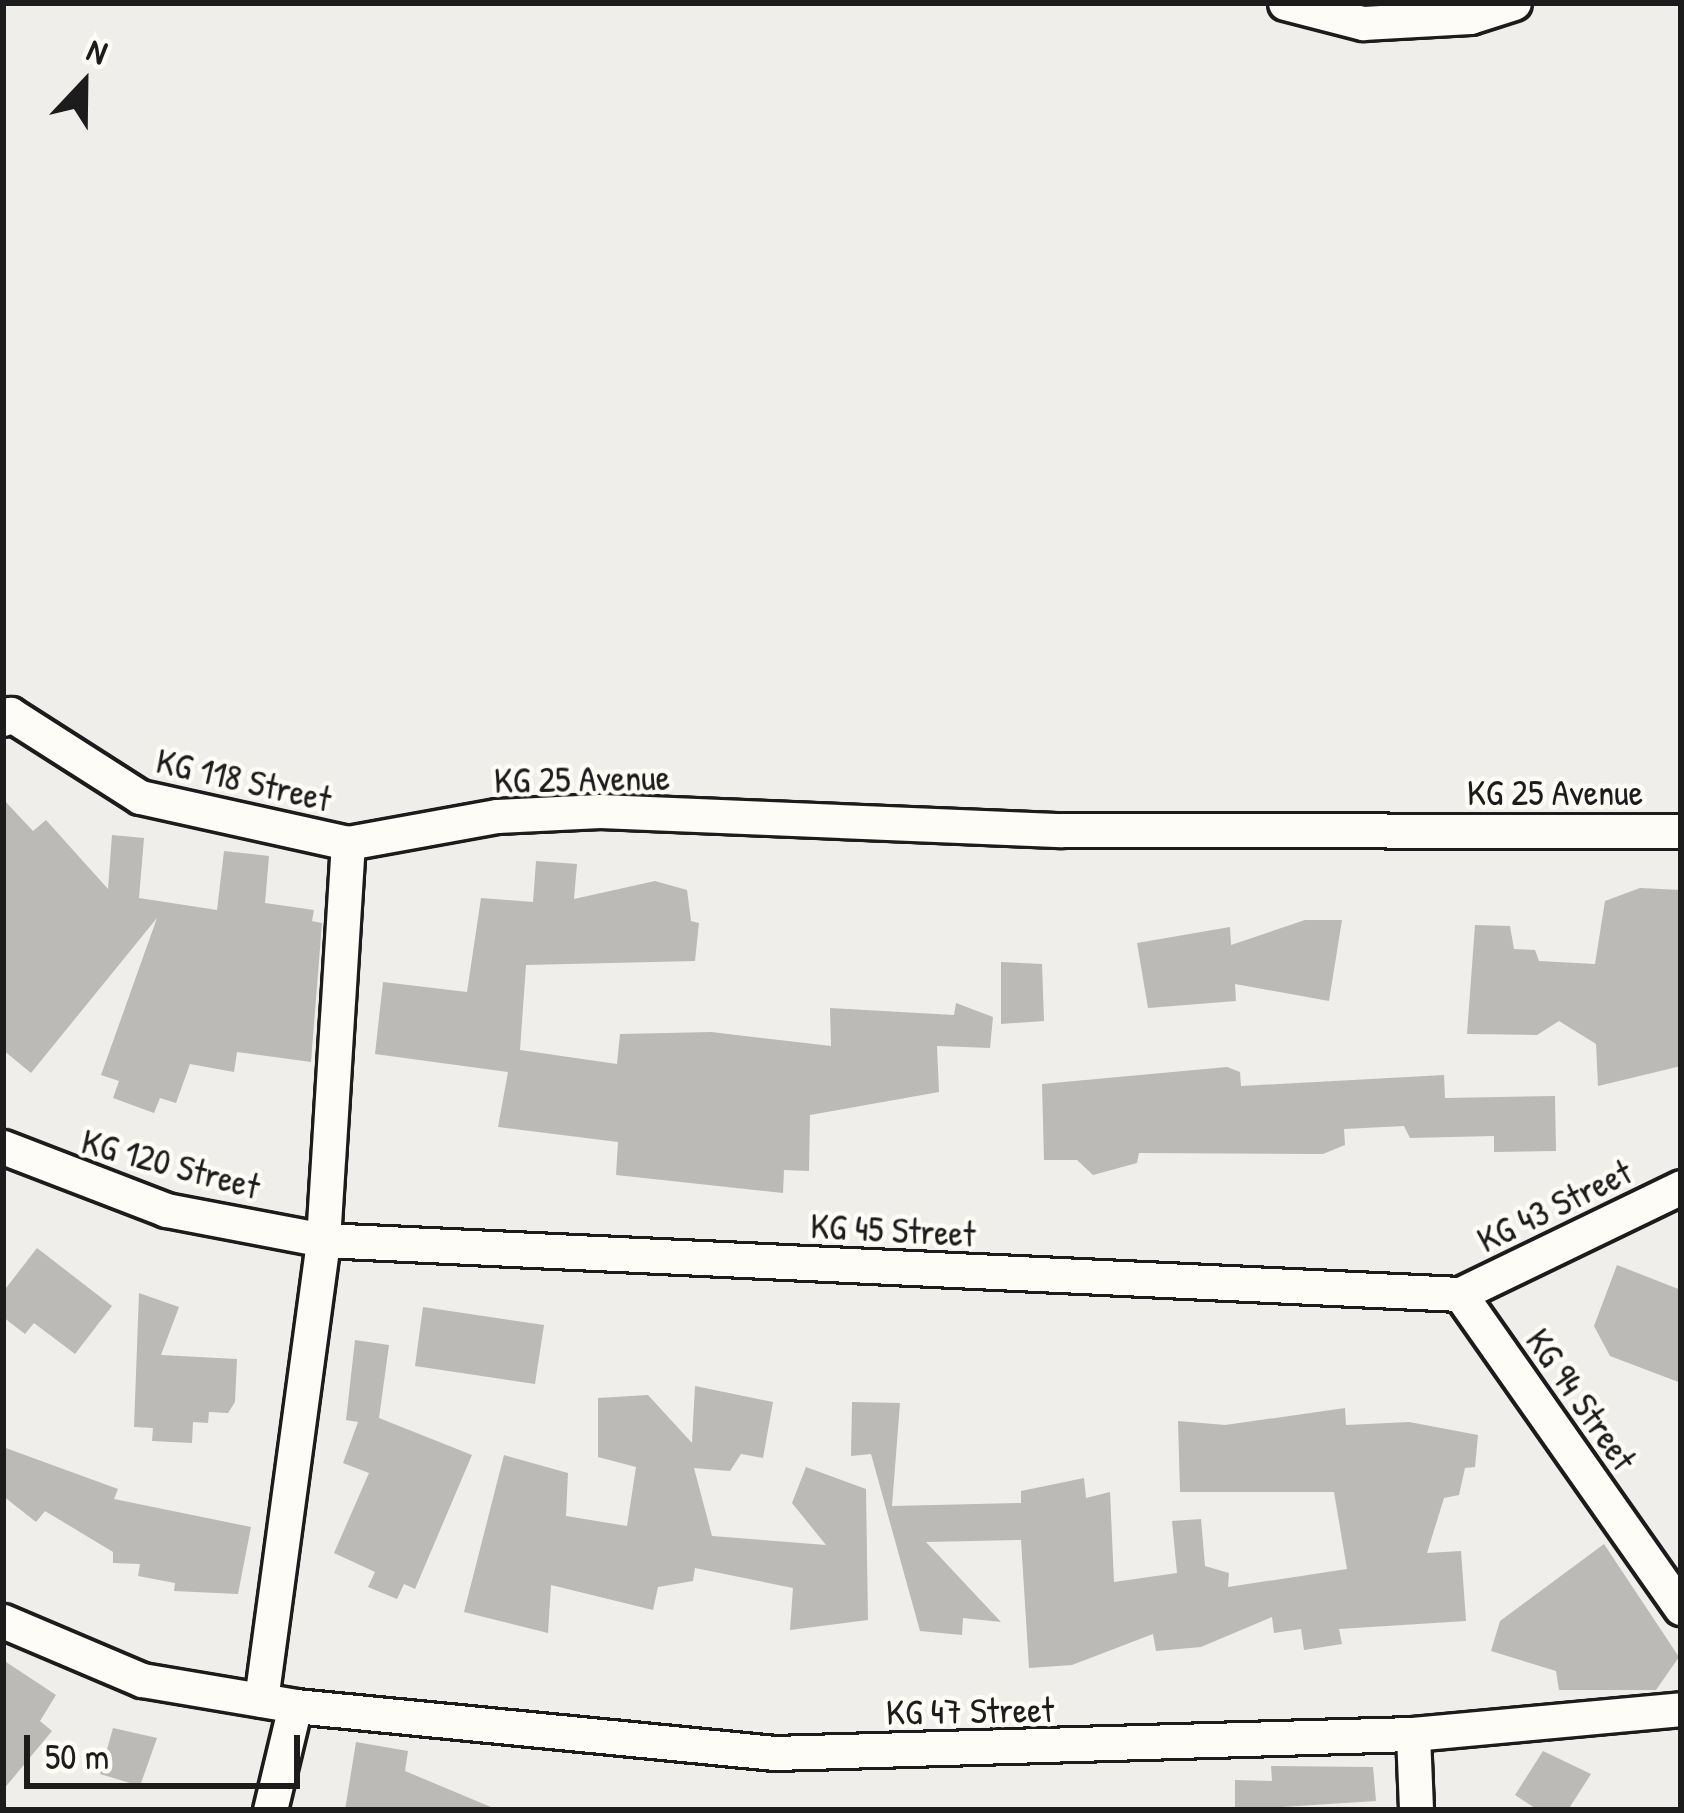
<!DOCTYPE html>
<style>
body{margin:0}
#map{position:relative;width:1684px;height:1813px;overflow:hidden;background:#f0eeea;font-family:"Patrick Hand",sans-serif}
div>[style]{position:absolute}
.building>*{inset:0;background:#bbbab6}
.roads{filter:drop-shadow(3px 0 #1c1c1c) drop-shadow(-3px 0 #1c1c1c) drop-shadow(0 3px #1c1c1c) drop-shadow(0 -3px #1c1c1c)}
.minor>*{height:33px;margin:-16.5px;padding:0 16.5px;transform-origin:16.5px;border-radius:16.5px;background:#fdfcf7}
span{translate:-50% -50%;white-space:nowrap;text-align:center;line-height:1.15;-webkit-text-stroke:9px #fdfcf7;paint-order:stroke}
.street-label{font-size:36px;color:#1c1c1c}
.frame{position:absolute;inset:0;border:6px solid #1c1c1c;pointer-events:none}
.north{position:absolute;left:24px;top:24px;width:120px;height:120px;-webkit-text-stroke:9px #fdfcf7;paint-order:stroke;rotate:22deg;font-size:33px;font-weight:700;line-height:48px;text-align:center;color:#1c1c1c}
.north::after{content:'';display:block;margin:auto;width:42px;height:54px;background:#1c1c1c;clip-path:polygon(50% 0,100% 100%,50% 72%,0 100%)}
.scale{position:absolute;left:24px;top:1735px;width:276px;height:54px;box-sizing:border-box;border:6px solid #1c1c1c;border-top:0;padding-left:15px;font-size:36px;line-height:42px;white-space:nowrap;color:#1c1c1c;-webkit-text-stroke:9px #fdfcf7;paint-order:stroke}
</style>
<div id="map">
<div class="building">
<i style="clip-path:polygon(3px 799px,33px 831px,46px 820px,108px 889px,112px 835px,144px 838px,139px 898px,217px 910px,224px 851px,269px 856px,265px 903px,314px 910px,312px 921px,322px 923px,311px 1062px,237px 1052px,234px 1072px,190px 1064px,176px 1103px,160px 1098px,154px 1113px,113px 1098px,119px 1081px,101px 1075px,157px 918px,31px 1073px,3px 1050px)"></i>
<i style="clip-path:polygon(536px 861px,577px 864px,574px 899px,655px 881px,687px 890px,691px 921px,699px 923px,695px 961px,526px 965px,520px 1050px,617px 1064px,620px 1034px,711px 1032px,831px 1046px,830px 1008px,954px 1015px,956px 1003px,993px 1017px,990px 1048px,937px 1046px,939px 1092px,810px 1115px,809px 1171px,784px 1170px,783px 1193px,616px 1175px,618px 1142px,498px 1127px,508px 1072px,375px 1054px,383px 982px,467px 992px,481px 898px,533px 902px)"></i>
<i style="clip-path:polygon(1640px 888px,1681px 890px,1681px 1066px,1598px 1086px,1596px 1044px,1559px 1021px,1537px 1035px,1467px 1034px,1475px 925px,1510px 926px,1514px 949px,1535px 950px,1539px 961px,1595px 964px,1605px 901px)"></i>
<i style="clip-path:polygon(1305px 920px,1342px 920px,1329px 1001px,1235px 984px,1236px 1001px,1148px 1008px,1137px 943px,1230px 927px,1231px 945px)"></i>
<i style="clip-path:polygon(1001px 962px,1042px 964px,1044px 1021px,1001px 1024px)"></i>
<i style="clip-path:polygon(1227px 1067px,1240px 1072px,1241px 1086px,1444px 1075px,1445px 1098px,1555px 1096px,1556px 1151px,1494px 1152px,1494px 1136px,1410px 1138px,1404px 1126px,1344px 1129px,1345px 1145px,1323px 1154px,1139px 1153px,1137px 1163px,1093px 1175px,1077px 1160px,1044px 1160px,1042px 1084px)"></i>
<i style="clip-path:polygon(37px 1248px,112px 1306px,75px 1354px,34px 1323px,25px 1334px,3px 1317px,3px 1292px)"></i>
<i style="clip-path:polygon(1617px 1265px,1681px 1290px,1681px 1383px,1610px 1356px,1594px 1326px)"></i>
<i style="clip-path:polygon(139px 1293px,179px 1307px,161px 1355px,237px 1359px,235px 1402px,228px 1413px,209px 1412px,208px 1423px,193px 1422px,192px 1443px,152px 1441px,153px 1428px,134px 1427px)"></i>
<i style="clip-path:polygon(423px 1307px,544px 1325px,535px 1384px,415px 1366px)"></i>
<i style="clip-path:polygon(355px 1340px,389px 1345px,379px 1418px,472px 1455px,415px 1589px,404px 1584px,397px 1599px,368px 1587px,375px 1572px,334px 1553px,369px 1473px,343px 1463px,358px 1422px,346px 1420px)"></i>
<i style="clip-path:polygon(695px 1386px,773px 1402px,763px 1458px,741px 1454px,730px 1471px,694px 1468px,712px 1536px,826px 1545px,792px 1503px,806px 1467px,866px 1489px,868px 1620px,790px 1630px,793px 1588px,695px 1568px,693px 1581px,658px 1587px,653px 1610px,551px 1585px,548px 1633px,464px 1612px,504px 1455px,568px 1473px,566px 1516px,627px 1526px,636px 1467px,598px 1457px,598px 1398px,648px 1395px,692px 1443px)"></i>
<i style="clip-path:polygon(852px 1402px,900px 1403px,892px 1506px,1021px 1503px,1021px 1491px,1084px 1478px,1086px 1498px,1110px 1492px,1114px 1582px,1177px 1573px,1172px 1521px,1201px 1519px,1205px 1566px,1229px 1573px,1228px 1587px,1347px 1569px,1334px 1492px,1180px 1492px,1178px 1421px,1225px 1425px,1345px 1408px,1346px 1425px,1409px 1422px,1478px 1435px,1475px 1467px,1465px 1468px,1459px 1495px,1444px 1498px,1427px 1553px,1461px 1551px,1466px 1621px,1339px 1629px,1342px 1644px,1304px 1650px,1301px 1629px,1274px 1633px,1272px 1617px,1201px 1647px,1156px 1651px,1153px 1634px,1072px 1665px,1029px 1668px,1021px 1540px,926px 1542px,1001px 1622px,963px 1618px,962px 1635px,920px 1631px,871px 1454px,851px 1456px)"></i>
<i style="clip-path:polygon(3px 1447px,118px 1489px,114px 1499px,251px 1527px,238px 1594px,174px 1591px,175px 1583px,138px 1576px,140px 1564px,113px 1563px,113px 1552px,45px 1511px,36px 1522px,3px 1496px)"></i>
<i style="clip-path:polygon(1604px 1544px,1679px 1657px,1656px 1690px,1559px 1690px,1556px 1671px,1491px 1651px,1500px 1621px)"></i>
<i style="clip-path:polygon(3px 1660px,56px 1695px,40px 1721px,52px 1731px,3px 1790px)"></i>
<i style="clip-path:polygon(113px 1728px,157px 1738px,140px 1786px,100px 1774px)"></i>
<i style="clip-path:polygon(356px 1742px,408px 1751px,405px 1771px,498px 1810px,345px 1810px)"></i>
<i style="clip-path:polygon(1543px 1751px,1591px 1774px,1568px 1810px,1538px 1810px,1515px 1795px)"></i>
<i style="clip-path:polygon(1271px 1766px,1373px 1767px,1376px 1801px,1235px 1810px,1235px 1780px,1272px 1781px)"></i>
</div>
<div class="roads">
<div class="minor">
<i style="left:1285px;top:3px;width:81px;rotate:14.4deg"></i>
<i style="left:1363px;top:23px;width:107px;rotate:-3.2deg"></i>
<i style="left:1470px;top:17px;width:46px;rotate:-17.7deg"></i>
<i style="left:3px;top:719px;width:9px;rotate:-36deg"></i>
<i style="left:10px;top:714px;width:154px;rotate:32.6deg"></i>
<i style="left:140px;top:797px;width:213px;rotate:12.5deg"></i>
<i style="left:3px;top:1147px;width:175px;rotate:21.1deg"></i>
<i style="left:166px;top:1210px;width:160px;rotate:10.8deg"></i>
<i style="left:323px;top:1240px;width:1138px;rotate:2.72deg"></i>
<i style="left:1460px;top:1294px;width:246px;rotate:-25.8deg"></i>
<i style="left:1460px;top:1294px;width:384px;rotate:54.9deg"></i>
<i style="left:3px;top:1621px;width:151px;rotate:23deg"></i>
<i style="left:142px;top:1680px;width:155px;rotate:9.6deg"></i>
<i style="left:295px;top:1706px;width:482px;rotate:5.6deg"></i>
<i style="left:775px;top:1753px;width:638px;rotate:-1.71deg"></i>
<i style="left:1413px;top:1734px;width:269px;rotate:-5.3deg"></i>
<i style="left:261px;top:1700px;width:464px;rotate:-82.3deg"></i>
<i style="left:323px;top:1240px;width:398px;rotate:-86.4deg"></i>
<i style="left:348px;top:843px;width:151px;rotate:-10.3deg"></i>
<i style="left:497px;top:816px;width:103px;rotate:-2.8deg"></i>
<i style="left:600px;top:811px;width:462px;rotate:2.4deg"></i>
<i style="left:1062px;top:830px;width:619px;rotate:0.09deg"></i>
<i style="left:1413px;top:1734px;width:76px;rotate:87.7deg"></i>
<i style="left:270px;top:1810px;width:107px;rotate:-76.5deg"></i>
</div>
</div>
<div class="street-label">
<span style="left:582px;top:778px;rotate:-1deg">KG 25 Avenue</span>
<span style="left:244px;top:779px;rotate:13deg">KG 118 Street</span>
<span style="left:1555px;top:792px">KG 25 Avenue</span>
<span style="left:171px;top:1163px;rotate:15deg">KG 120 Street</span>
<span style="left:1554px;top:1205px;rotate:-26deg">KG 43 Street</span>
<span style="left:893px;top:1229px;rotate:3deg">KG 45 Street</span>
<span style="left:1582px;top:1399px;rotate:55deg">KG 94 Street</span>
<span style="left:970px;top:1710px;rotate:-1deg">KG 47 Street</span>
</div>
<div class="frame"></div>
<div class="north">N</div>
<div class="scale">50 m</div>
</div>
